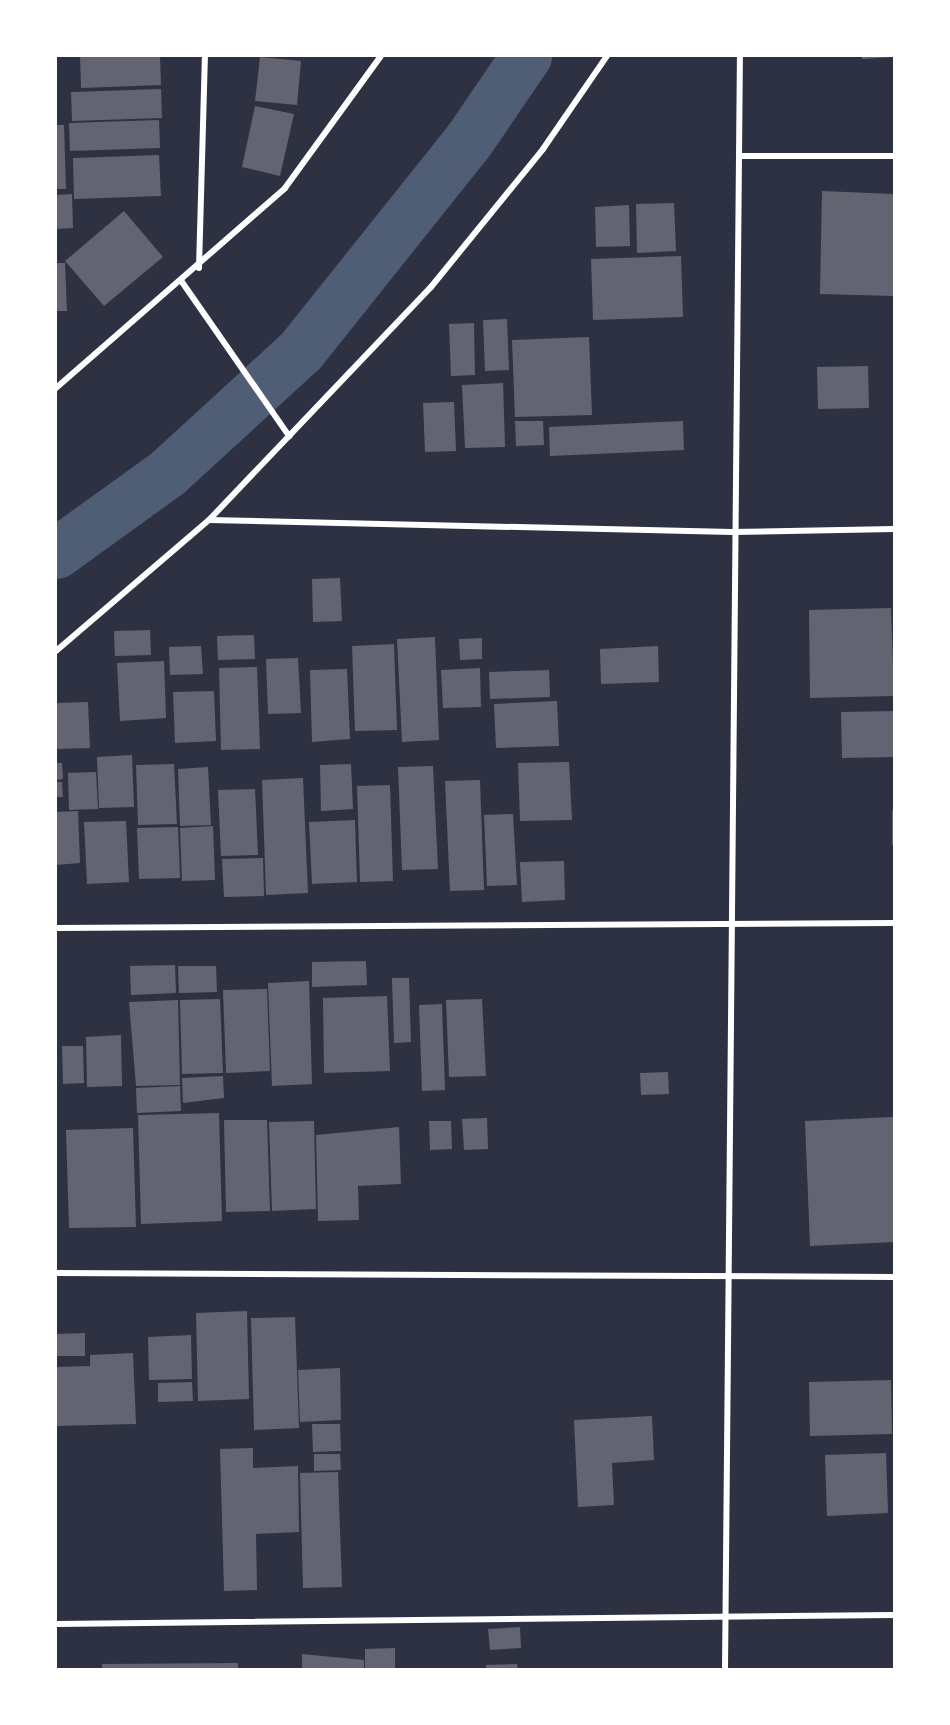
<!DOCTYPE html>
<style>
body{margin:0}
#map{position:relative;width:950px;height:1725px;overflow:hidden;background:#2d3142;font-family:"Libre Baskerville",serif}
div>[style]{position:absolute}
.canal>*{height:51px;margin:-25.5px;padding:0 25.5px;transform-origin:25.5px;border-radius:25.5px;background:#4f5d75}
.building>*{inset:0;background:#626471}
.minor>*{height:6px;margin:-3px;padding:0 3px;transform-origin:3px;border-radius:3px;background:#fff}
span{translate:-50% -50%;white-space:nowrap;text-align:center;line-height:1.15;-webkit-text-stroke:5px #fff;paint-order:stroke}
.frame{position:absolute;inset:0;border:57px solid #fff;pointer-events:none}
</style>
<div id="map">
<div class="canal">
<i style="left:56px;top:553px;width:137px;rotate:-35.8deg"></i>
<i style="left:167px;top:473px;width:182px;rotate:-42.5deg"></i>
<i style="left:301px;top:350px;width:268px;rotate:-51.4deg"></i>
<i style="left:468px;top:141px;width:103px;rotate:-55.7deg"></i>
</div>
<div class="building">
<i style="clip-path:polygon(80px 56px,160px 56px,161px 85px,81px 88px)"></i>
<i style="clip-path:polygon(862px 56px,894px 56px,894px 57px,862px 59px)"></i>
<i style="clip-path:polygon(260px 57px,301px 61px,297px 105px,255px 101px)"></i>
<i style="clip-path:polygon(161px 89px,162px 118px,72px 121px,71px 92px)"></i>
<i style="clip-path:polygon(255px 106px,294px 114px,280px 176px,242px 167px)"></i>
<i style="clip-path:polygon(159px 120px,160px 148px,70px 151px,69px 123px)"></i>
<i style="clip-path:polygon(56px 125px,64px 125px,66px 189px,56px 189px)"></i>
<i style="clip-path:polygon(159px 155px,161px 196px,74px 199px,73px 158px)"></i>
<i style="clip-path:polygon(822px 191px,894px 194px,894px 296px,820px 294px)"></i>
<i style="clip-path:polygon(72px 194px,73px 228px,56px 229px,56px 195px)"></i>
<i style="clip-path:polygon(674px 203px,676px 251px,637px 253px,636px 204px)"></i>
<i style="clip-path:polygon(629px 205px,630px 246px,596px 247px,595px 207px)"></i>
<i style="clip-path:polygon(124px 211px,163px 257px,104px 306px,65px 261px)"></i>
<i style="clip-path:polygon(681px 256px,683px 317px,593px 320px,591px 259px)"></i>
<i style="clip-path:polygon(56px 263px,65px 263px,67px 311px,56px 311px)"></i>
<i style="clip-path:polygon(507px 319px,509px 370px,485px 371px,483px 320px)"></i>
<i style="clip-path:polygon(474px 323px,475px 375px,451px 376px,449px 324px)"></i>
<i style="clip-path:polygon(589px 337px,592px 415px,515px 417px,512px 340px)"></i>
<i style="clip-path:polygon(868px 366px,869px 408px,818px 409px,817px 367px)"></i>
<i style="clip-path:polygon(503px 383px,505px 447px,465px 448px,462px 385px)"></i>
<i style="clip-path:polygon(454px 402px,456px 451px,425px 452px,423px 403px)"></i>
<i style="clip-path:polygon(515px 421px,543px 421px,544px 445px,516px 446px)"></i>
<i style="clip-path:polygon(683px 421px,684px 450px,550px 456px,549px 427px)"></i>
<i style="clip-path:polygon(340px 578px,342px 621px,313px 622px,312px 579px)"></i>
<i style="clip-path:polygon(891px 608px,894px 696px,810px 698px,809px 610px)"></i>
<i style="clip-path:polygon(150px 630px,151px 655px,115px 656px,114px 631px)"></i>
<i style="clip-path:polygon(254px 635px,255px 659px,218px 660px,217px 636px)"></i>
<i style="clip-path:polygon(435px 637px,439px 740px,402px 742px,397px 639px)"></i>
<i style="clip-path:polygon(482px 638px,482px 659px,460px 660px,459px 639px)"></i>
<i style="clip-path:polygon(394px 644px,397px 730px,355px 731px,352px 646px)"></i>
<i style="clip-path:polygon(201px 646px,203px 674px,170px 675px,169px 647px)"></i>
<i style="clip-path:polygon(658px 646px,659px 682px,601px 684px,600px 649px)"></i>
<i style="clip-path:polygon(298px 658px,301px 713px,268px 714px,266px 659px)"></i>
<i style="clip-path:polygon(164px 661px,166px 718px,120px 721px,117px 663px)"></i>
<i style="clip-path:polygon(257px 667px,260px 749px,221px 750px,219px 668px)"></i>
<i style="clip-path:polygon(480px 668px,481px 707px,443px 708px,441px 670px)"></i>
<i style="clip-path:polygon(347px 669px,350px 739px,312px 742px,310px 670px)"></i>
<i style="clip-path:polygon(549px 670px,550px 697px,490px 699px,489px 672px)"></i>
<i style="clip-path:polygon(214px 691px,216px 741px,175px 743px,173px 692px)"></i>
<i style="clip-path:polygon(557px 701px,559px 746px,496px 748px,494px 704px)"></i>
<i style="clip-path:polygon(88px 702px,90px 748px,56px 749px,56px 703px)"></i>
<i style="clip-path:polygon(894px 711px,894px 757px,842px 758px,841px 712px)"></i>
<i style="clip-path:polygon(132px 755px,134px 807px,99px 808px,97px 757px)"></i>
<i style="clip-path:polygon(569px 762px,572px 820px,520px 821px,518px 763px)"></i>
<i style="clip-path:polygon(56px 763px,62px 763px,63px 779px,56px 780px)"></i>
<i style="clip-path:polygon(174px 764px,177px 824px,138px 825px,136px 765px)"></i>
<i style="clip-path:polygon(351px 764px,353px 809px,321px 811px,320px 765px)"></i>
<i style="clip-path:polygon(433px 766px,438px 869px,402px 870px,398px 767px)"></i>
<i style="clip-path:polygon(208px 767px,211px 825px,180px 826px,178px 769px)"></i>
<i style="clip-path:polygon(96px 772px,98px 809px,69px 810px,68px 773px)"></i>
<i style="clip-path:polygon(303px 778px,308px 893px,266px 895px,262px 780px)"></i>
<i style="clip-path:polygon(480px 780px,484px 890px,450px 891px,445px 781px)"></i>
<i style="clip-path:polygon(56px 782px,62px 782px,63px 797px,56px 797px)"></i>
<i style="clip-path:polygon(390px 785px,393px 881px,360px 882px,357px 786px)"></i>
<i style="clip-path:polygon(255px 789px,258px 855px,221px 856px,218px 790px)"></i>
<i style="clip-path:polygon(892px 810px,894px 810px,894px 845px,892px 845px)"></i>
<i style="clip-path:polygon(78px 811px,80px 863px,56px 865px,56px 812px)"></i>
<i style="clip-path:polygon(513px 814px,517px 885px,487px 886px,484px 815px)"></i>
<i style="clip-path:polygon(355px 820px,357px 882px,312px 884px,309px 822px)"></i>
<i style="clip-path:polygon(126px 821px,129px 882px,87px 884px,84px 822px)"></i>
<i style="clip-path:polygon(213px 826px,215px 880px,182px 881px,180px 828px)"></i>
<i style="clip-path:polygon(178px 827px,180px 878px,139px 879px,137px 828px)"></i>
<i style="clip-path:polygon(263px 858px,264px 896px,224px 897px,222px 859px)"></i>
<i style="clip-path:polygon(564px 861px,565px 900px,522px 902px,520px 862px)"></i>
<i style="clip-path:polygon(366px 961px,367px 985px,312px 987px,312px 962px)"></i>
<i style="clip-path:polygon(175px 965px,176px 993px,131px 995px,130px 966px)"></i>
<i style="clip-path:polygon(178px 966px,216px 966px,217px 992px,179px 993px)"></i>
<i style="clip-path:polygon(392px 978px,409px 978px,411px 1042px,394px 1043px)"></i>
<i style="clip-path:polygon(309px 981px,312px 1084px,272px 1086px,268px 983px)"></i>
<i style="clip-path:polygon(267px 989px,270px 1071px,226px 1073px,223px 990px)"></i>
<i style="clip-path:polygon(387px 996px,390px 1071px,324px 1073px,323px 998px)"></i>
<i style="clip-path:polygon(220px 999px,223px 1073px,182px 1074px,180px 1000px)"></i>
<i style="clip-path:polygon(482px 999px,486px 1076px,449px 1077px,446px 1000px)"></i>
<i style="clip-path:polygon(178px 1000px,180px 1085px,136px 1086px,129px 1002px)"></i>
<i style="clip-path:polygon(442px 1004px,445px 1090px,422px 1091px,419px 1005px)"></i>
<i style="clip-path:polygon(121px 1035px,122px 1086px,87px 1087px,86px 1037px)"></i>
<i style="clip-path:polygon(62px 1046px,83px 1046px,84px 1083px,63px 1084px)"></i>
<i style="clip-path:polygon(668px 1072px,669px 1094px,641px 1095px,640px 1073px)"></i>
<i style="clip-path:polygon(223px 1076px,224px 1098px,183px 1103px,182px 1078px)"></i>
<i style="clip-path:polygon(180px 1086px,181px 1111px,137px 1113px,136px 1088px)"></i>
<i style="clip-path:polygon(219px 1113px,222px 1221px,141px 1224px,138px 1115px)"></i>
<i style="clip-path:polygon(893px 1117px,894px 1242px,810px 1246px,805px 1121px)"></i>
<i style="clip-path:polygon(487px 1118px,488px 1149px,464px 1150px,462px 1119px)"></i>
<i style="clip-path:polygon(224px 1120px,267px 1120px,270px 1211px,226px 1212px)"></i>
<i style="clip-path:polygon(314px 1121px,316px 1209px,272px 1211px,269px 1122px)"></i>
<i style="clip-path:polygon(429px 1121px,451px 1121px,452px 1149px,430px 1150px)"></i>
<i style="clip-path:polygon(399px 1127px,401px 1184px,358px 1186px,359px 1220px,318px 1221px,316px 1135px)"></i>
<i style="clip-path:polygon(133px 1128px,136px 1227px,69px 1228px,66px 1130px)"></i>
<i style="clip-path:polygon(247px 1311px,249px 1399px,198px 1401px,196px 1313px)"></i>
<i style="clip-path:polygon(295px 1317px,299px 1428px,254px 1430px,251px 1318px)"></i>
<i style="clip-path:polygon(85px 1333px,85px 1356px,56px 1356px,56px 1334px)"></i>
<i style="clip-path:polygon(191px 1335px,192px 1379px,149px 1380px,148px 1337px)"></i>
<i style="clip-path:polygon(133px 1353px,136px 1424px,56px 1426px,56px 1367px,90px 1366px,90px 1355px)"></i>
<i style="clip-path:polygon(340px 1368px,341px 1420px,300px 1422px,298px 1370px)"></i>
<i style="clip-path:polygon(891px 1380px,892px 1434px,810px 1436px,809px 1382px)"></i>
<i style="clip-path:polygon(192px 1382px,193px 1401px,158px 1402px,158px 1383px)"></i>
<i style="clip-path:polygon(652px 1416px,654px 1460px,612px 1463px,614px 1505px,578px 1507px,574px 1420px)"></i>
<i style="clip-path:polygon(312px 1424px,340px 1424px,341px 1451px,313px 1452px)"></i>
<i style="clip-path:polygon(253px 1448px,253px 1468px,298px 1466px,299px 1532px,256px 1534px,257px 1590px,224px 1591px,220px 1449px)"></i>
<i style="clip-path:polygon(886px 1453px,888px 1513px,827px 1516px,825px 1455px)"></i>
<i style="clip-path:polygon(314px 1454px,340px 1454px,341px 1470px,314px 1471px)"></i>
<i style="clip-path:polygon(338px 1472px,342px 1587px,303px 1588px,300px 1473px)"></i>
<i style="clip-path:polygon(520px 1627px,521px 1648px,490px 1650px,488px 1629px)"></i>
<i style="clip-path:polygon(395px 1648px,395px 1670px,365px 1670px,365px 1649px)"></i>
<i style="clip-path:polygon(302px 1654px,364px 1660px,364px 1670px,302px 1670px)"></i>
<i style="clip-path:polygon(238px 1663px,238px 1670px,102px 1670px,102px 1664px)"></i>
<i style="clip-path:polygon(517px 1664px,518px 1670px,486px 1670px,486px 1665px)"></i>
</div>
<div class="minor">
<i style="left:739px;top:156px;width:155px"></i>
<i style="left:199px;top:268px;width:212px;rotate:-88.4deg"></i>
<i style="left:182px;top:282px;width:188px;rotate:55.2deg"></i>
<i style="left:56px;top:388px;width:304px;rotate:-41.1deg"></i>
<i style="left:285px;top:188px;width:163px;rotate:-54deg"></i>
<i style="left:209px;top:520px;width:523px;rotate:1.31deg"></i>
<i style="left:732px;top:532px;width:162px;rotate:-1.1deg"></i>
<i style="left:56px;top:651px;width:201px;rotate:-40.6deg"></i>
<i style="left:209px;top:520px;width:322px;rotate:-46.4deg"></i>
<i style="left:431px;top:287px;width:178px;rotate:-50.9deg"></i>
<i style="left:543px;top:149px;width:113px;rotate:-55.5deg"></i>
<i style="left:56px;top:928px;width:838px;rotate:-0.34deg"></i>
<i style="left:56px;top:1273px;width:838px;rotate:0.27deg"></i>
<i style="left:56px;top:1624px;width:838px;rotate:-0.62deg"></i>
<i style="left:725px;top:1670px;width:1614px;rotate:-89.47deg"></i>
</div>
<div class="frame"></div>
</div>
